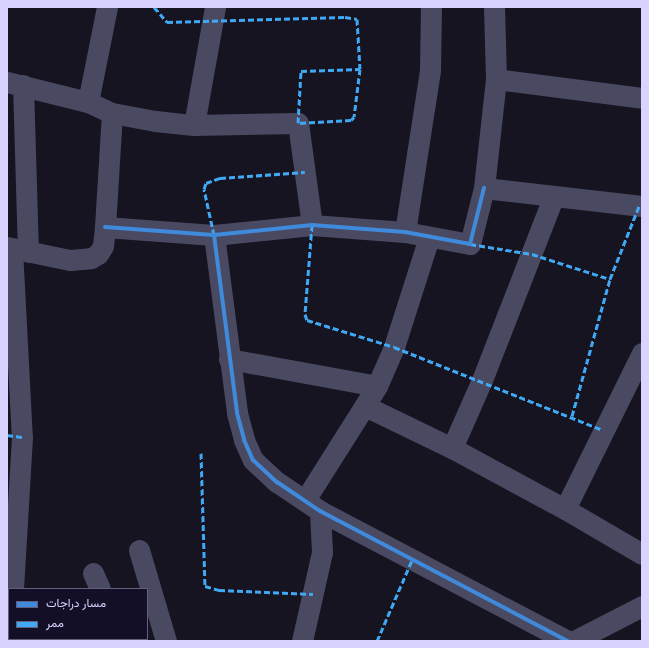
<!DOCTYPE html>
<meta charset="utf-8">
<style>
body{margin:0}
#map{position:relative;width:649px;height:648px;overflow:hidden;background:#161421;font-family:"IBM Plex Sans",Vazirmatn,sans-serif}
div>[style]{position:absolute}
.street>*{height:21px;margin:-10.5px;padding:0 10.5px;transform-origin:10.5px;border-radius:10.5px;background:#4a4962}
.quiet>*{height:3px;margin-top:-1.5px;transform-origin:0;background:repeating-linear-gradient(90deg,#3fa9f5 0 6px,transparent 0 9px)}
.cycleway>*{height:4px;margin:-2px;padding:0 2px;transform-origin:2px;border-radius:2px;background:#408adc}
span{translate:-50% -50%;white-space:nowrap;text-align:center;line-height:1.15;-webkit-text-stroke:3.5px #130f26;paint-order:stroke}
.frame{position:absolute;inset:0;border:8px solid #d9d4ff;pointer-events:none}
.legend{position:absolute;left:8px;top:588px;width:140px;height:52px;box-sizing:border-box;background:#130f26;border:1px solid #625e7d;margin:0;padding:5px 7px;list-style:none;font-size:12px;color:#d9d4ff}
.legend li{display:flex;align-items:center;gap:8px;height:20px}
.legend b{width:20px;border:1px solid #625e7d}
</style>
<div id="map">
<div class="street">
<i style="left:494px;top:7px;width:72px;rotate:88.4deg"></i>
<i style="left:496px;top:79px;width:110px;rotate:96.3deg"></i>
<i style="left:484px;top:188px;width:159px;rotate:6.5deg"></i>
<i style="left:496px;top:79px;width:147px;rotate:7.4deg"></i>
<i style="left:7px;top:82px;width:83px;rotate:13.9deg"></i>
<i style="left:88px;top:102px;width:26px;rotate:25deg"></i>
<i style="left:112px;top:113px;width:44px;rotate:10.5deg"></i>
<i style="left:155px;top:121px;width:39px;rotate:6deg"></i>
<i style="left:194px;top:125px;width:104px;rotate:-1.1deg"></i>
<i style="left:298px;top:123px;width:103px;rotate:82.2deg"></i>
<i style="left:23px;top:85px;width:167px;rotate:88.3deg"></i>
<i style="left:88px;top:102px;width:97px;rotate:-78.7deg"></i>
<i style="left:194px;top:125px;width:120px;rotate:-79.9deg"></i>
<i style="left:105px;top:227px;width:109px;rotate:4.2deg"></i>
<i style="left:214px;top:235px;width:99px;rotate:-5.8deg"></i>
<i style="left:312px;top:225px;width:93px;rotate:4.3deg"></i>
<i style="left:405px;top:232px;width:66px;rotate:10.5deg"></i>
<i style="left:470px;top:244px;width:58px;rotate:-76deg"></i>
<i style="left:405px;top:232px;width:164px;rotate:-81.2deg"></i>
<i style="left:430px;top:70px;width:63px;rotate:-89.1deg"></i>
<i style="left:214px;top:235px;width:179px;rotate:82.6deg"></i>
<i style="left:237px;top:413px;width:28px;rotate:75deg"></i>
<i style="left:244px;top:440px;width:22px;rotate:66deg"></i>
<i style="left:253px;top:460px;width:33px;rotate:43deg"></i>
<i style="left:277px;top:482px;width:52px;rotate:34deg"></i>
<i style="left:320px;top:511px;width:280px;rotate:27.7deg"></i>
<i style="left:7px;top:247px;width:64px;rotate:11.7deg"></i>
<i style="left:70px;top:260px;width:21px;rotate:-5deg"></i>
<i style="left:91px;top:258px;width:8px;rotate:-30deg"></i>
<i style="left:98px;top:254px;width:9px;rotate:-58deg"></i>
<i style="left:103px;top:246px;width:19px;rotate:-84deg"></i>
<i style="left:105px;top:227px;width:114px;rotate:-86.5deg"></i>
<i style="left:12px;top:249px;width:188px;rotate:87deg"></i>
<i style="left:22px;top:437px;width:152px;rotate:93.4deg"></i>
<i style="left:229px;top:359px;width:150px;rotate:10.3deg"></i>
<i style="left:365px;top:406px;width:97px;rotate:25.8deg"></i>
<i style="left:452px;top:448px;width:128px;rotate:28.4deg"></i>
<i style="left:565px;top:509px;width:89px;rotate:30.3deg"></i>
<i style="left:452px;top:448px;width:74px;rotate:-66.2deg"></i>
<i style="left:482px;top:380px;width:195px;rotate:-68.7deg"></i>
<i style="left:305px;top:500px;width:135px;rotate:-57.7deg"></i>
<i style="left:377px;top:386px;width:43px;rotate:-66.4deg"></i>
<i style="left:394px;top:347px;width:115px;rotate:-72.3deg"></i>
<i style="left:565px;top:509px;width:174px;rotate:-63.7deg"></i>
<i style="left:139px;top:550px;width:95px;rotate:73.5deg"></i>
<i style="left:93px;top:573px;width:17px;rotate:66deg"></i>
<i style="left:123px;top:639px;width:2px;rotate:63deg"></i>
<i style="left:10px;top:641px;width:2px;rotate:-90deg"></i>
<i style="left:302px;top:641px;width:91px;rotate:-77.3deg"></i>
<i style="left:322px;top:552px;width:41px;rotate:-92.8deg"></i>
<i style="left:574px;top:641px;width:76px;rotate:-27.2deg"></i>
</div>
<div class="quiet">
<i style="left:154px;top:7px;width:20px;rotate:49deg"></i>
<i style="left:167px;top:22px;width:178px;rotate:-1.6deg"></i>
<i style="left:345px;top:17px;width:12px;rotate:9deg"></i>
<i style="left:357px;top:19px;width:50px;rotate:86.6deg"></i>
<i style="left:360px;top:69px;width:48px;rotate:97.1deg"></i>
<i style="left:354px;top:117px;width:4px;rotate:135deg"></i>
<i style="left:351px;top:120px;width:53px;rotate:176.8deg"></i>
<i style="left:298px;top:123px;width:52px;rotate:-86.7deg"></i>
<i style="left:301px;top:71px;width:59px;rotate:-1.9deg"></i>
<i style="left:312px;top:225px;width:89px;rotate:94.5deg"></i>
<i style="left:305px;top:314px;width:6px;rotate:72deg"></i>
<i style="left:307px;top:320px;width:91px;rotate:17.2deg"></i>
<i style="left:394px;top:347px;width:225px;rotate:21.7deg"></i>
<i style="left:214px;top:235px;width:47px;rotate:-102.3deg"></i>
<i style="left:204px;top:189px;width:6px;rotate:-72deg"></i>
<i style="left:206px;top:183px;width:15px;rotate:-20deg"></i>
<i style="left:220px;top:178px;width:85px;rotate:-4deg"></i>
<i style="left:470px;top:244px;width:63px;rotate:9.2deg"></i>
<i style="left:532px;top:254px;width:82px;rotate:17.8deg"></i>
<i style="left:572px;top:416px;width:142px;rotate:-74.5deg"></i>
<i style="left:610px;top:279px;width:79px;rotate:-68.3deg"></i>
<i style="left:7px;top:435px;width:15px;rotate:8deg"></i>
<i style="left:201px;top:453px;width:133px;rotate:88.3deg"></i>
<i style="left:205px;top:586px;width:15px;rotate:16deg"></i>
<i style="left:219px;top:590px;width:94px;rotate:2.4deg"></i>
<i style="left:377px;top:641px;width:90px;rotate:-66.6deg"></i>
</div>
<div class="cycleway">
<i style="left:105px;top:227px;width:109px;rotate:4.2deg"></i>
<i style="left:214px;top:235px;width:99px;rotate:-5.8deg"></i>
<i style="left:312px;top:225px;width:93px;rotate:4.3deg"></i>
<i style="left:405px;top:232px;width:66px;rotate:10.5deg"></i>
<i style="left:470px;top:244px;width:58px;rotate:-76deg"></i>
<i style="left:214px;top:235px;width:179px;rotate:82.6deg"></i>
<i style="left:237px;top:413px;width:28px;rotate:75deg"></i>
<i style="left:244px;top:440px;width:22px;rotate:66deg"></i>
<i style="left:253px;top:460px;width:33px;rotate:43deg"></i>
<i style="left:277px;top:482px;width:52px;rotate:34deg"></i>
<i style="left:320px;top:511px;width:280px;rotate:27.7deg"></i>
</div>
<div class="frame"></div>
<ul class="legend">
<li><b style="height:5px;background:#408adc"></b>مسار دراجات</li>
<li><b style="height:5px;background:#3fa9f5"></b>ممر</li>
</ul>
</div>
